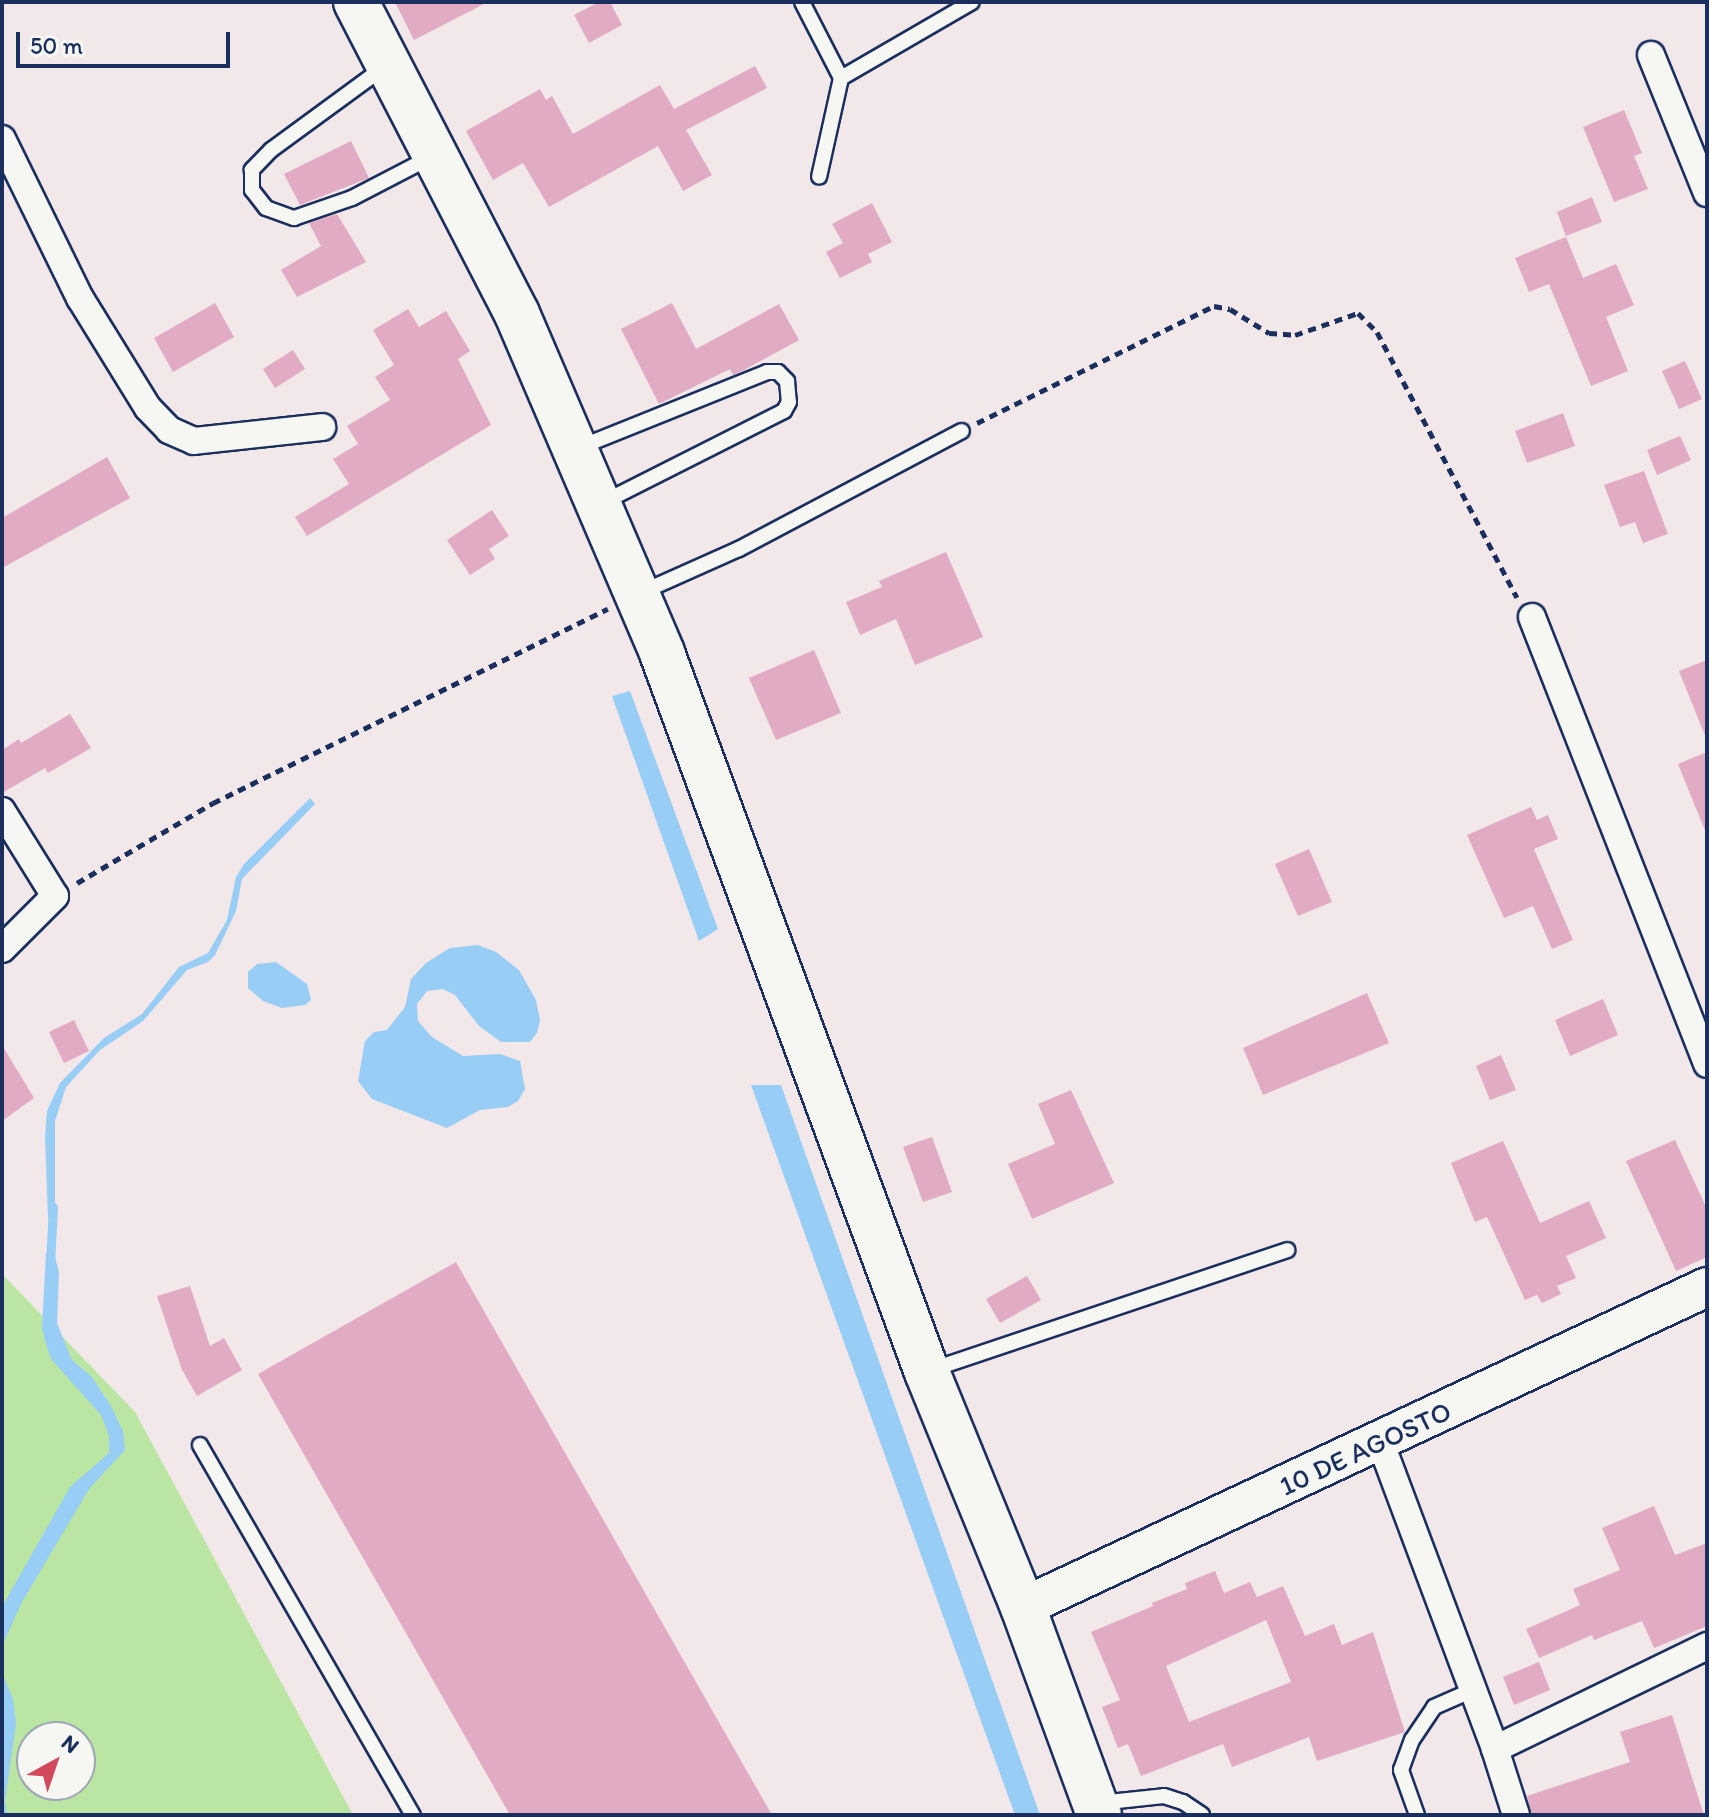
<!DOCTYPE html>
<style>
body{margin:0}
#map{position:relative;width:1709px;height:1817px;overflow:hidden;background:#f2e7e9;font-family:Itim,sans-serif}
div>[style]{position:absolute}
.green>*{inset:0;background:#bae5a2}
.water>*{inset:0;background:#98cdf6}
.stream>*{height:9px;margin:-4.5px;padding:0 4.5px;transform-origin:4.5px;border-radius:4.5px;background:#98cdf6}
.building>*{inset:0;background:#e1abc4}
.path>*{height:5px;margin-top:-2.5px;transform-origin:0;background:repeating-linear-gradient(90deg,#1b2f5e 0 8px,transparent 0 14px)}
.roads{filter:drop-shadow(2px 0 #1b2f5e) drop-shadow(-2px 0 #1b2f5e) drop-shadow(0 2px #1b2f5e) drop-shadow(0 -2px #1b2f5e)}
.lane>*{height:14px;margin:-7px;padding:0 7px;transform-origin:7px;border-radius:7px;background:#f6f6f2}
.street>*{height:26px;margin:-13px;padding:0 13px;transform-origin:13px;border-radius:13px;background:#f6f6f2}
.secondary>*{height:38px;margin:-19px;padding:0 19px;transform-origin:19px;border-radius:19px;background:#f6f6f2}
.highway>*{height:44px;margin:-22px;padding:0 22px;transform-origin:22px;border-radius:22px;background:#f6f6f2}
span{translate:-50% -50%;white-space:nowrap;text-align:center;line-height:1.15;-webkit-text-stroke:6px #f6f6f2;paint-order:stroke}
.street-label{font-size:28px;color:#1b2f5e}
.frame{position:absolute;inset:0;border:4px solid #1b2f5e;pointer-events:none}
.north{position:absolute;left:16px;top:1721px;width:80px;height:80px;box-sizing:border-box;background:#f6f6f2;border:2px solid #9ea6b7;border-radius:50%;rotate:40deg;font-size:22px;font-weight:700;line-height:32px;text-align:center;color:#1b2f5e}
.north::after{content:'';display:block;margin:auto;width:28px;height:36px;background:#d1495b;clip-path:polygon(50% 0,100% 100%,50% 72%,0 100%)}
.scale{position:absolute;left:16px;top:32px;width:214px;height:36px;box-sizing:border-box;border:4px solid #1b2f5e;border-top:0;padding-left:10px;font-size:24px;line-height:28px;white-space:nowrap;color:#1b2f5e;-webkit-text-stroke:6px #f6f6f2;paint-order:stroke}
</style>
<div id="map">
<div class="green">
<i style="clip-path:polygon(evenodd,2px 1274px,135px 1412px,353px 1815px,2px 1815px,2px 1274px,32px 1737px,80px 1737px,80px 1785px,32px 1785px,32px 1737px)"></i>
</div>
<div class="water">
<i style="clip-path:polygon(630px 691px,718px 929px,699px 941px,612px 696px)"></i>
<i style="clip-path:polygon(310px 798px,315px 804px,242px 879px,236px 911px,215px 955px,208px 962px,187px 970px,143px 1021px,100px 1050px,66px 1087px,55px 1121px,55px 1219px,48px 1218px,45px 1138px,47px 1111px,60px 1083px,104px 1038px,142px 1014px,179px 967px,208px 953px,227px 920px,236px 877px,244px 864px)"></i>
<i style="clip-path:polygon(478px 945px,496px 952px,519px 970px,536px 1000px,540px 1020px,537px 1033px,530px 1042px,501px 1042px,479px 1026px,455px 995px,443px 989px,427px 991px,417px 1004px,418px 1021px,432px 1037px,463px 1056px,500px 1054px,520px 1061px,525px 1089px,518px 1101px,508px 1107px,480px 1110px,447px 1128px,372px 1099px,358px 1081px,365px 1041px,374px 1032px,387px 1030px,405px 1007px,411px 979px,426px 963px,450px 948px)"></i>
<i style="clip-path:polygon(276px 962px,307px 984px,311px 1000px,305px 1005px,282px 1008px,263px 1001px,248px 988px,248px 972px,257px 964px)"></i>
<i style="clip-path:polygon(751px 1085px,781px 1085px,1040px 1815px,1015px 1815px)"></i>
<i style="clip-path:polygon(46px 1253px,54px 1253px,59px 1272px,57px 1323px,72px 1360px,92px 1377px,111px 1406px,123px 1431px,125px 1450px,89px 1489px,22px 1602px,2px 1646px,2px 1608px,12px 1589px,70px 1487px,109px 1453px,109px 1436px,101px 1415px,51px 1359px,46px 1344px,42px 1328px)"></i>
<i style="clip-path:polygon(2px 1673px,13px 1699px,16px 1724px,5px 1801px,7px 1815px,2px 1815px)"></i>
</div>
<div class="stream">
<i style="left:50px;top:1264px;width:57px;rotate:-87deg"></i>
</div>
<div class="building">
<i style="clip-path:polygon(395px 2px,488px 2px,414px 40px)"></i>
<i style="clip-path:polygon(599px 2px,610px 2px,622px 25px,589px 43px,574px 15px)"></i>
<i style="clip-path:polygon(755px 66px,767px 88px,686px 130px,712px 175px,683px 191px,658px 146px,549px 207px,523px 163px,493px 180px,466px 131px,540px 89px,546px 100px,552px 96px,573px 134px,660px 85px,674px 109px)"></i>
<i style="clip-path:polygon(1624px 110px,1642px 153px,1634px 156px,1648px 189px,1614px 202px,1583px 127px)"></i>
<i style="clip-path:polygon(351px 141px,369px 178px,300px 205px,284px 174px)"></i>
<i style="clip-path:polygon(1592px 197px,1602px 222px,1566px 236px,1557px 212px)"></i>
<i style="clip-path:polygon(872px 203px,892px 242px,868px 254px,872px 262px,840px 278px,826px 252px,843px 243px,832px 224px)"></i>
<i style="clip-path:polygon(337px 214px,366px 262px,297px 297px,281px 270px,321px 246px,309px 223px)"></i>
<i style="clip-path:polygon(1566px 237px,1583px 278px,1616px 264px,1634px 305px,1606px 317px,1628px 371px,1591px 386px,1549px 284px,1529px 292px,1515px 258px)"></i>
<i style="clip-path:polygon(215px 303px,234px 337px,173px 372px,154px 338px)"></i>
<i style="clip-path:polygon(672px 303px,696px 349px,779px 304px,799px 340px,744px 370px,733px 375px,730px 369px,659px 404px,621px 329px)"></i>
<i style="clip-path:polygon(408px 309px,419px 327px,446px 311px,470px 351px,458px 359px,491px 425px,307px 536px,295px 517px,349px 484px,333px 459px,358px 444px,347px 426px,390px 400px,375px 377px,394px 365px,373px 330px)"></i>
<i style="clip-path:polygon(293px 350px,305px 369px,275px 388px,263px 369px)"></i>
<i style="clip-path:polygon(1685px 361px,1702px 399px,1679px 409px,1662px 371px)"></i>
<i style="clip-path:polygon(1563px 413px,1575px 446px,1527px 463px,1515px 431px)"></i>
<i style="clip-path:polygon(1680px 436px,1691px 460px,1657px 475px,1647px 450px)"></i>
<i style="clip-path:polygon(107px 457px,130px 498px,2px 568px,2px 518px)"></i>
<i style="clip-path:polygon(1644px 471px,1668px 534px,1643px 543px,1635px 522px,1620px 527px,1604px 485px)"></i>
<i style="clip-path:polygon(492px 510px,509px 536px,489px 549px,495px 559px,470px 575px,447px 540px)"></i>
<i style="clip-path:polygon(946px 552px,983px 637px,915px 665px,896px 619px,860px 635px,846px 602px,882px 587px,879px 581px)"></i>
<i style="clip-path:polygon(814px 650px,841px 713px,776px 740px,749px 678px)"></i>
<i style="clip-path:polygon(1707px 660px,1707px 738px,1706px 738px,1679px 671px)"></i>
<i style="clip-path:polygon(70px 714px,91px 748px,48px 773px,45px 768px,2px 793px,2px 750px,19px 739px,21px 743px)"></i>
<i style="clip-path:polygon(1707px 752px,1707px 832px,1706px 833px,1678px 764px)"></i>
<i style="clip-path:polygon(1531px 807px,1537px 820px,1548px 815px,1558px 839px,1534px 849px,1573px 940px,1552px 949px,1533px 906px,1504px 918px,1467px 835px)"></i>
<i style="clip-path:polygon(1309px 849px,1332px 902px,1298px 916px,1275px 864px)"></i>
<i style="clip-path:polygon(1367px 993px,1389px 1043px,1263px 1095px,1243px 1048px)"></i>
<i style="clip-path:polygon(1603px 999px,1618px 1035px,1570px 1056px,1555px 1020px)"></i>
<i style="clip-path:polygon(74px 1020px,89px 1051px,64px 1063px,49px 1032px)"></i>
<i style="clip-path:polygon(2px 1045px,34px 1098px,2px 1121px)"></i>
<i style="clip-path:polygon(1501px 1055px,1516px 1090px,1490px 1100px,1476px 1066px)"></i>
<i style="clip-path:polygon(1071px 1090px,1114px 1183px,1032px 1219px,1008px 1164px,1055px 1144px,1038px 1104px)"></i>
<i style="clip-path:polygon(932px 1137px,952px 1192px,923px 1202px,903px 1147px)"></i>
<i style="clip-path:polygon(1675px 1140px,1707px 1209px,1707px 1257px,1676px 1271px,1626px 1161px)"></i>
<i style="clip-path:polygon(1503px 1141px,1540px 1223px,1589px 1201px,1606px 1238px,1566px 1256px,1576px 1278px,1557px 1286px,1561px 1294px,1542px 1303px,1537px 1295px,1525px 1300px,1487px 1217px,1475px 1222px,1451px 1163px)"></i>
<i style="clip-path:polygon(456px 1262px,772px 1815px,510px 1815px,258px 1374px)"></i>
<i style="clip-path:polygon(1027px 1276px,1041px 1300px,1000px 1323px,986px 1299px)"></i>
<i style="clip-path:polygon(190px 1286px,210px 1346px,224px 1338px,242px 1370px,197px 1396px,182px 1370px,157px 1296px)"></i>
<i style="clip-path:polygon(1654px 1506px,1675px 1555px,1707px 1543px,1707px 1626px,1654px 1648px,1642px 1621px,1594px 1640px,1592px 1635px,1539px 1658px,1526px 1629px,1580px 1605px,1573px 1589px,1620px 1570px,1602px 1528px)"></i>
<i style="clip-path:polygon(evenodd,1215px 1571px,1224px 1593px,1250px 1582px,1257px 1597px,1283px 1586px,1305px 1636px,1334px 1624px,1342px 1645px,1373px 1632px,1405px 1732px,1317px 1761px,1309px 1737px,1232px 1767px,1223px 1744px,1141px 1776px,1128px 1744px,1118px 1748px,1102px 1707px,1120px 1700px,1091px 1632px,1153px 1606px,1152px 1603px,1187px 1589px,1185px 1583px,1215px 1571px,1266px 1620px,1291px 1682px,1189px 1722px,1166px 1666px,1266px 1620px)"></i>
<i style="clip-path:polygon(1539px 1662px,1550px 1690px,1514px 1705px,1503px 1677px)"></i>
<i style="clip-path:polygon(1672px 1715px,1704px 1815px,1532px 1815px,1527px 1796px,1630px 1762px,1620px 1732px)"></i>
</div>
<div class="path">
<i style="left:977px;top:423px;width:264px;rotate:-26.3deg"></i>
<i style="left:1214px;top:306px;width:16px;rotate:11deg"></i>
<i style="left:1230px;top:309px;width:46px;rotate:31.6deg"></i>
<i style="left:1269px;top:333px;width:26px;rotate:4deg"></i>
<i style="left:1295px;top:335px;width:67px;rotate:-19.2deg"></i>
<i style="left:1358px;top:313px;width:27px;rotate:45deg"></i>
<i style="left:1377px;top:332px;width:300px;rotate:62.2deg"></i>
<i style="left:77px;top:883px;width:158px;rotate:-30.5deg"></i>
<i style="left:213px;top:803px;width:440px;rotate:-26.2deg"></i>
</div>
<div class="roads">
<div class="lane">
<i style="left:802px;top:2px;width:85px;rotate:62.8deg"></i>
<i style="left:841px;top:78px;width:101px;rotate:102.5deg"></i>
<i style="left:383px;top:68px;width:139px;rotate:143.8deg"></i>
<i style="left:271px;top:150px;width:28px;rotate:134deg"></i>
<i style="left:252px;top:170px;width:20px;rotate:90deg"></i>
<i style="left:252px;top:190px;width:23px;rotate:52deg"></i>
<i style="left:266px;top:208px;width:30px;rotate:20deg"></i>
<i style="left:294px;top:218px;width:61px;rotate:-19deg"></i>
<i style="left:352px;top:198px;width:89px;rotate:-27.4deg"></i>
<i style="left:841px;top:78px;width:151px;rotate:-30.1deg"></i>
<i style="left:578px;top:448px;width:204px;rotate:-21.9deg"></i>
<i style="left:767px;top:372px;width:11px"></i>
<i style="left:778px;top:372px;width:13px;rotate:45deg"></i>
<i style="left:787px;top:381px;width:21px;rotate:85deg"></i>
<i style="left:789px;top:402px;width:10px;rotate:119deg"></i>
<i style="left:784px;top:411px;width:204px;rotate:153.2deg"></i>
<i style="left:640px;top:593px;width:108px;rotate:-24deg"></i>
<i style="left:739px;top:549px;width:252px;rotate:-27.9deg"></i>
<i style="left:931px;top:1370px;width:376px;rotate:-18.6deg"></i>
<i style="left:200px;top:1445px;width:427px;rotate:60.1deg"></i>
<i style="left:1099px;top:1803px;width:65px;rotate:-6.1deg"></i>
<i style="left:1164px;top:1796px;width:20px;rotate:18deg"></i>
<i style="left:1183px;top:1802px;width:23px;rotate:34deg"></i>
<i style="left:1417px;top:1815px;width:48px;rotate:-109.6deg"></i>
<i style="left:1401px;top:1770px;width:32px;rotate:-70deg"></i>
<i style="left:1412px;top:1740px;width:40px;rotate:-56deg"></i>
<i style="left:1434px;top:1707px;width:43px;rotate:-23.6deg"></i>
</div>
<div class="street">
<i style="left:1651px;top:55px;width:149px;rotate:67.9deg"></i>
<i style="left:2px;top:139px;width:177px;rotate:63.9deg"></i>
<i style="left:80px;top:298px;width:129px;rotate:58.3deg"></i>
<i style="left:148px;top:408px;width:30px;rotate:46deg"></i>
<i style="left:169px;top:430px;width:27px;rotate:24deg"></i>
<i style="left:194px;top:441px;width:129px;rotate:-6.2deg"></i>
<i style="left:1532px;top:617px;width:480px;rotate:68.6deg"></i>
<i style="left:2px;top:811px;width:100px;rotate:58.1deg"></i>
<i style="left:55px;top:896px;width:75px;rotate:135deg"></i>
<i style="left:1380px;top:1441px;width:329px;rotate:69.5deg"></i>
<i style="left:1495px;top:1749px;width:69px;rotate:72.3deg"></i>
<i style="left:1495px;top:1749px;width:236px;rotate:-25.9deg"></i>
</div>
<div class="secondary">
<i style="left:1023px;top:1607px;width:755px;rotate:-25.07deg"></i>
</div>
<div class="highway">
<i style="left:356px;top:2px;width:351px;rotate:62.7deg"></i>
<i style="left:517px;top:314px;width:369px;rotate:66.8deg"></i>
<i style="left:662px;top:653px;width:766px;rotate:69.77deg"></i>
<i style="left:927px;top:1372px;width:254px;rotate:67.8deg"></i>
<i style="left:1023px;top:1607px;width:221px;rotate:69.9deg"></i>
</div>
</div>
<div class="street-label">
<span style="left:1365px;top:1448px;rotate:-25deg">10 DE AGOSTO</span>
</div>
<div class="frame"></div>
<div class="north">N</div>
<div class="scale">50 m</div>
</div>
